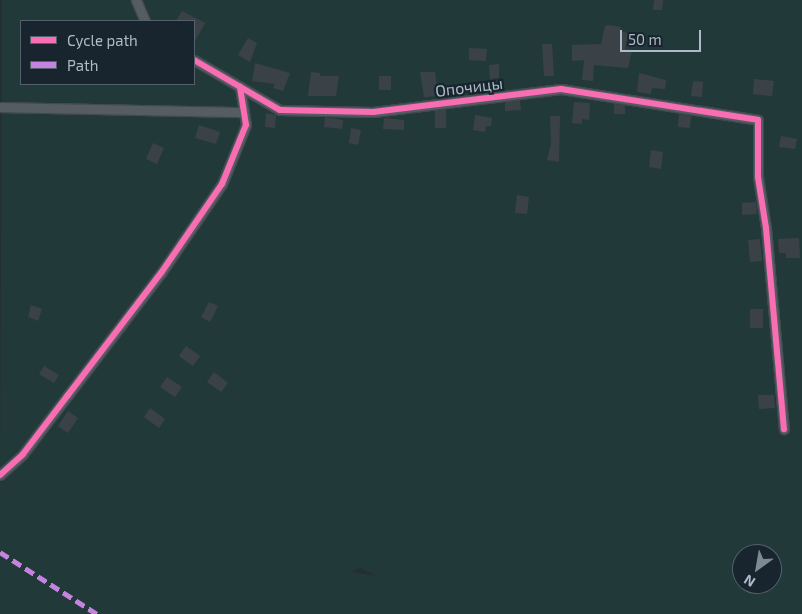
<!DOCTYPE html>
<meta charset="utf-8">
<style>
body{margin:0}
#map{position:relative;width:802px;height:614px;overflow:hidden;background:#252e34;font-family:"Exo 2",sans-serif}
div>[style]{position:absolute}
.green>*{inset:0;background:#22393a}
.building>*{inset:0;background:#3a4248}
.roads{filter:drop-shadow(1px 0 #434a4e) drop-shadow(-1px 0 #434a4e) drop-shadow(0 1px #434a4e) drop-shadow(0 -1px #434a4e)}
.street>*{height:9px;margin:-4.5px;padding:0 4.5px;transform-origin:4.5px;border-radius:4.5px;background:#555c62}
.quiet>*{height:5px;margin-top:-2.5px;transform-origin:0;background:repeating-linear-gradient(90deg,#c483df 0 10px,transparent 0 15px)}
.cycleway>*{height:6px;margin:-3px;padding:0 3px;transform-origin:3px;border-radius:3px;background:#f96db3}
span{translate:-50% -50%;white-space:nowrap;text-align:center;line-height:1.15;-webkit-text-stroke:4.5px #18252f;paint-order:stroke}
.street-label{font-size:16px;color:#adbbc7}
.legend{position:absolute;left:20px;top:20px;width:175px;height:65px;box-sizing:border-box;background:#18252f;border:1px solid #54616c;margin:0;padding:6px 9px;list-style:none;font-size:15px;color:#adbbc7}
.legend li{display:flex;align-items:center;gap:10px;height:25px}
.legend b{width:25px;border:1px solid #54616c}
.north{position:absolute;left:732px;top:544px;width:50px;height:50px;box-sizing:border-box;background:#18252f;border:1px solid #54616c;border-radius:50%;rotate:212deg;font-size:14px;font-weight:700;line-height:20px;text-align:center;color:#adbbc7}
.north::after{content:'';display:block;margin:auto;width:18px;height:22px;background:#7d8a94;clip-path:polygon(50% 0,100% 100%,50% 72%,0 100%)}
.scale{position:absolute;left:620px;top:30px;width:81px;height:22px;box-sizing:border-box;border:2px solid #adbbc7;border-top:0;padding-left:6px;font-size:15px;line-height:18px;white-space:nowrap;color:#adbbc7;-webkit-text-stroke:4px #18252f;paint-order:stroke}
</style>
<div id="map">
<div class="green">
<i style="clip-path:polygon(evenodd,2px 0,802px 0,802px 614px,0 614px,0 482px,4px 478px,0 475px,2px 0,21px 21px,194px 21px,194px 84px,21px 84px,21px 21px,2px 0,742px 554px,772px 554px,772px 584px,742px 584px,742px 554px,2px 0,359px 567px,376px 576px,351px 572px,359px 567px)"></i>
</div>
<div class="building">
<i style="clip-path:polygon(654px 0,663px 0,662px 10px,653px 10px)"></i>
<i style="clip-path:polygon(182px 11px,205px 23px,194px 43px,194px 21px,176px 21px)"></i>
<i style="clip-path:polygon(609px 25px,621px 27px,620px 31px,628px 33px,625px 49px,632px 50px,628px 68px,594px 65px,593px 81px,582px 80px,584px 60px,572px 61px,572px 45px,601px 44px,605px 26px)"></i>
<i style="clip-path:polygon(248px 38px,257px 43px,250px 62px,238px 55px)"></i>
<i style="clip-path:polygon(542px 44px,552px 44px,554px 76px,544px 76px)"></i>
<i style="clip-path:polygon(469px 48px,487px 49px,486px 61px,469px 60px)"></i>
<i style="clip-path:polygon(255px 63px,290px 73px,283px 91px,273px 88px,275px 84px,252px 81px)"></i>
<i style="clip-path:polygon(499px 64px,499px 78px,490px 79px,489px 65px)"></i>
<i style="clip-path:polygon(311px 72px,320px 73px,320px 76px,339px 76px,336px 96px,308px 96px)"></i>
<i style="clip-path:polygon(420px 72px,435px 72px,438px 96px,424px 97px)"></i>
<i style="clip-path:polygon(639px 73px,666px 80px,665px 89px,652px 88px,651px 94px,637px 92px)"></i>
<i style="clip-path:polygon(379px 76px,391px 76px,391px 90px,379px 90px)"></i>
<i style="clip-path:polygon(754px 79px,774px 81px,772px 96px,753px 94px)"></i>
<i style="clip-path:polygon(693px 81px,703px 82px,702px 97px,691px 96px)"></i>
<i style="clip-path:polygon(520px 100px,521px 110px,505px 111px,505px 102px)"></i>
<i style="clip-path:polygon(574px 102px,590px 103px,589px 120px,582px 119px,582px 124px,572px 123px)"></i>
<i style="clip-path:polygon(614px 104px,625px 105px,625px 114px,614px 114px)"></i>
<i style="clip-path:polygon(446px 109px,446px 128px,435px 128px,435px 111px)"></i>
<i style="clip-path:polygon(266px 113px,276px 115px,275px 128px,265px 127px)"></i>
<i style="clip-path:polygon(679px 114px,691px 116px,690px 128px,678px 127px)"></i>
<i style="clip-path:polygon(475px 115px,492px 118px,491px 126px,486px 126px,485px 132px,473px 130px)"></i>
<i style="clip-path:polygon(550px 116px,560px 116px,559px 162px,547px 160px,551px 144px)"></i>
<i style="clip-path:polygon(325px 117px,343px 120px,342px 129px,324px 127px)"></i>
<i style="clip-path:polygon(384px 118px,404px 120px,404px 130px,383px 129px)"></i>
<i style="clip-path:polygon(199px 125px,220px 132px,216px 144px,195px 138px)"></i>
<i style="clip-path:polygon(351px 128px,361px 130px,358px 145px,349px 143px)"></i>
<i style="clip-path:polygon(781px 136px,797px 139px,795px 149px,779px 147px)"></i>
<i style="clip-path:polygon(153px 143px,164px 148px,157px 164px,146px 159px)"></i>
<i style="clip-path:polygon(651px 150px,663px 152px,661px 169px,649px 167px)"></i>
<i style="clip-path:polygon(517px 195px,529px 197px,527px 214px,515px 213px)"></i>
<i style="clip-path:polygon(756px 202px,757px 214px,742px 215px,742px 203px)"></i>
<i style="clip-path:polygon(799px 238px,800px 258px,786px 258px,786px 253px,779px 253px,778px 239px)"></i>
<i style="clip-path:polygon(760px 239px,762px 261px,750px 262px,748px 240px)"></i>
<i style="clip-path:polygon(209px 302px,218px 306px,210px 322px,201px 317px)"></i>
<i style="clip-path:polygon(31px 305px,42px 309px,38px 321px,28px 317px)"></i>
<i style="clip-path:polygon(750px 309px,763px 309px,763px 328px,750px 328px)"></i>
<i style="clip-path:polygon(186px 346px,200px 356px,193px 366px,179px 356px)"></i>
<i style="clip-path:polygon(44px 366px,59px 375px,54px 383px,39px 374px)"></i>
<i style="clip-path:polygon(214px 372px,228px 383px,221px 392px,207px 382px)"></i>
<i style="clip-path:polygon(167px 377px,182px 387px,175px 397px,160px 387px)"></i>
<i style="clip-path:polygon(758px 395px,774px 395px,775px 408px,759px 409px)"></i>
<i style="clip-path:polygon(150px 408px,165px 419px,159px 428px,144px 417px)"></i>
<i style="clip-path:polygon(68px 411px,78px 418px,68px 433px,58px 426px)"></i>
</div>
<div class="roads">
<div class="street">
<i style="left:136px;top:0;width:23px;rotate:67deg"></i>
<i style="left:194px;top:60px;width:99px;rotate:30.2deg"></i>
<i style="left:280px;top:110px;width:93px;rotate:1.2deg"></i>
<i style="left:373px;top:112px;width:189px;rotate:-7deg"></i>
<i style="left:561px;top:89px;width:199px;rotate:8.9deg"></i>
<i style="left:758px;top:120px;width:57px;rotate:90deg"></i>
<i style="left:758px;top:177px;width:52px;rotate:81.1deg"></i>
<i style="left:766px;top:228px;width:202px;rotate:84.9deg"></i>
<i style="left:0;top:107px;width:243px;rotate:1.2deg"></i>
<i style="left:0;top:475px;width:31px;rotate:-42deg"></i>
<i style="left:23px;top:454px;width:74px;rotate:-52.7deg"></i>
<i style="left:68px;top:395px;width:153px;rotate:-52.7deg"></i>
<i style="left:161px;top:273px;width:108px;rotate:-55.6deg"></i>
<i style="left:222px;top:184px;width:64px;rotate:-67.9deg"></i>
<i style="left:246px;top:125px;width:39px;rotate:-99deg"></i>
</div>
</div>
<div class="quiet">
<i style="left:0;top:552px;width:115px;rotate:32.6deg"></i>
</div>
<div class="cycleway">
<i style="left:194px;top:60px;width:99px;rotate:30.2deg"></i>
<i style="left:280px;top:110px;width:93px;rotate:1.2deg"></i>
<i style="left:373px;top:112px;width:189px;rotate:-7deg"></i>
<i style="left:561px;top:89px;width:199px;rotate:8.9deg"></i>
<i style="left:758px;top:120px;width:57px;rotate:90deg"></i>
<i style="left:758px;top:177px;width:52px;rotate:81.1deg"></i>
<i style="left:766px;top:228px;width:202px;rotate:84.9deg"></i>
<i style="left:0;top:475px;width:31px;rotate:-42deg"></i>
<i style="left:23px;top:454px;width:74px;rotate:-52.7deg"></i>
<i style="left:68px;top:395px;width:153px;rotate:-52.7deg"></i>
<i style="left:161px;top:273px;width:108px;rotate:-55.6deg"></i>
<i style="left:222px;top:184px;width:64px;rotate:-67.9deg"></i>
<i style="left:246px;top:125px;width:39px;rotate:-99deg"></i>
</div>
<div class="street-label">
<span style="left:469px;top:87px;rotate:-7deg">Опочицы</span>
</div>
<ul class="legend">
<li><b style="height:6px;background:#f96db3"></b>Cycle path</li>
<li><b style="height:6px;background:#c483df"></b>Path</li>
</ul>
<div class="north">N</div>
<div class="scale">50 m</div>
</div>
